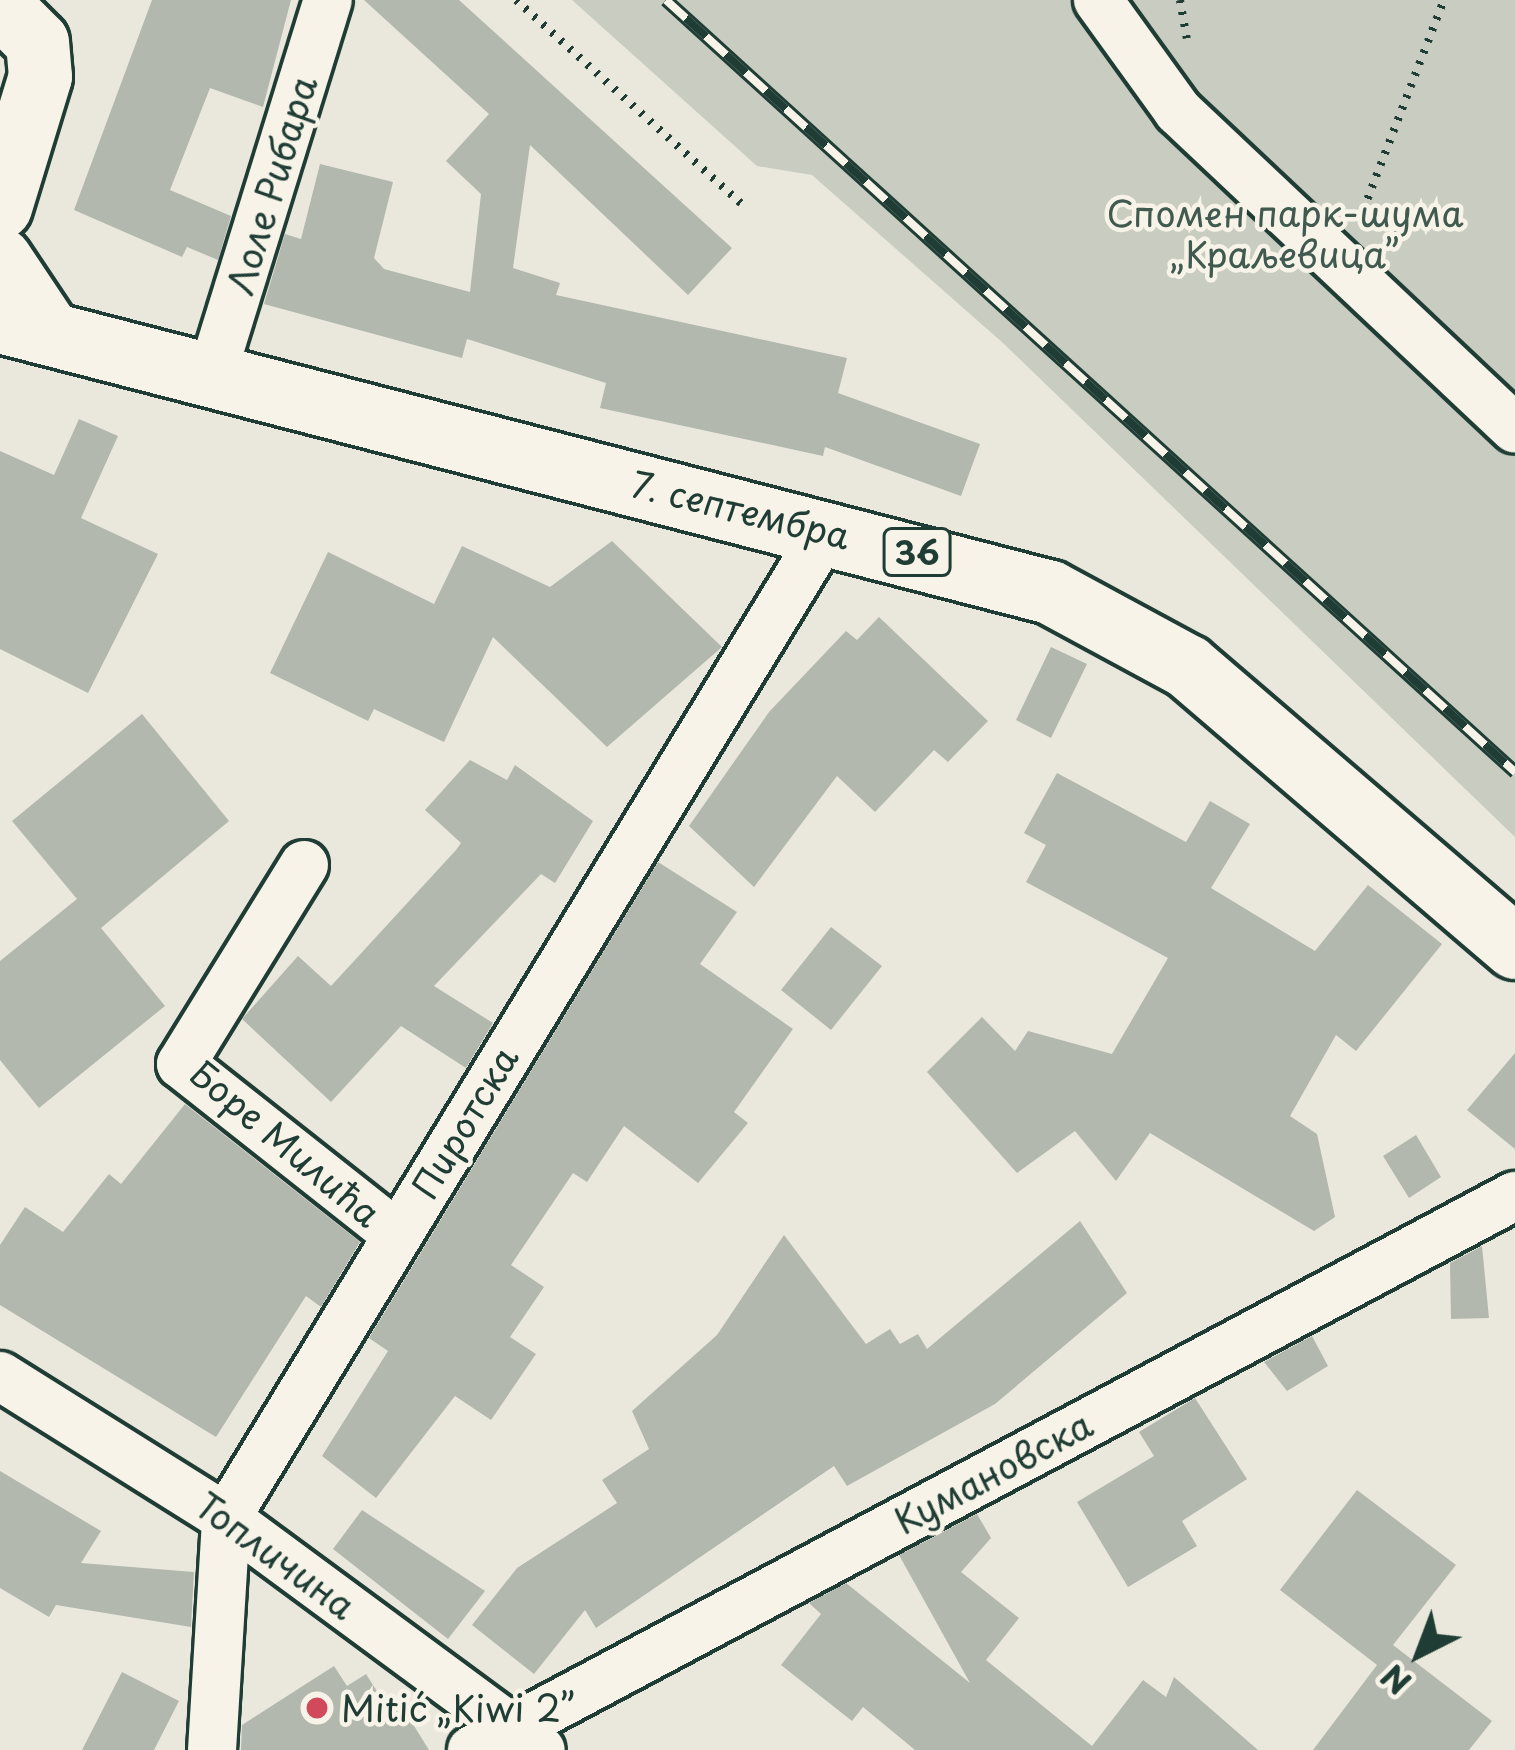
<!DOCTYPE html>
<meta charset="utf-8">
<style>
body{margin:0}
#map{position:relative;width:1515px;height:1750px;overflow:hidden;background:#eae8dd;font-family:"Playpen Sans",sans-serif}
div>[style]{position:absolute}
.green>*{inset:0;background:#c8ccc1}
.building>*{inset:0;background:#b2b8ae}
.path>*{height:8px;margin-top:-4px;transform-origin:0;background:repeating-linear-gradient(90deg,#1f3d34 0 3px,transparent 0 12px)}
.roads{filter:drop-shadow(3px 0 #1f3d34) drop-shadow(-3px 0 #1f3d34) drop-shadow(0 3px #1f3d34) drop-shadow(0 -3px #1f3d34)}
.minor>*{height:48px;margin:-24px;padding:0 24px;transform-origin:24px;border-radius:24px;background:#f7f3e8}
.major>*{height:63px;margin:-31.5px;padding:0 31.5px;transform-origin:31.5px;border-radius:31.5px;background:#f7f3e8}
.rail>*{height:14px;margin-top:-7px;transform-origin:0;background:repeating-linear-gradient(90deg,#f7f3e8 0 27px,#1f3d34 0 54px);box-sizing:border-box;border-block:3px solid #1f3d34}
.dots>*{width:33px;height:33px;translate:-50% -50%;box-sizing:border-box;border:6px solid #f7f3e8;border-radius:50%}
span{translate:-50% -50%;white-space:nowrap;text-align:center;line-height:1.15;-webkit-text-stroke:9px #f7f3e8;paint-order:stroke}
.shield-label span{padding:3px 9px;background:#f7f3e8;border:3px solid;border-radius:9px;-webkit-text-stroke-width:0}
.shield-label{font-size:33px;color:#1f3d34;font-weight:700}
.street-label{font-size:36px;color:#1f3d34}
.park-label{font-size:36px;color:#415a50}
.poi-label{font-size:36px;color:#1f3d34}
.left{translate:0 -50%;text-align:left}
.north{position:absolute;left:1359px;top:1594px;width:120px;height:120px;-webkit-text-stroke:9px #f7f3e8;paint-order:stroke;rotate:222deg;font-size:33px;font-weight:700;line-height:48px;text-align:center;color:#1f3d34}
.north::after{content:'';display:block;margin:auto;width:42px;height:54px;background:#1f3d34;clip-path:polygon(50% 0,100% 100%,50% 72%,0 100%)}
</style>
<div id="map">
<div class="green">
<i style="clip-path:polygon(572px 0,1515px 0,1515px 837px,1003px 343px,812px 175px,757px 166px)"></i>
</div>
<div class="building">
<i style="clip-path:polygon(152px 0,291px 0,263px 107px,210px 88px,170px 190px,231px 216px,218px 260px,187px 247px,182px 257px,74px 210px)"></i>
<i style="clip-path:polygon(364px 0,459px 0,732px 248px,688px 295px,530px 145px,513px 268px,560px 283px,556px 295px,847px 358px,838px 393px,980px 444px,961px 496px,825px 447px,823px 456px,600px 408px,606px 383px,467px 339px,462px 358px,264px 304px,285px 234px,301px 239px,320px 164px,393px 182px,374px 258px,384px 269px,470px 292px,481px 194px,446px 161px,489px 114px)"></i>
<i style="clip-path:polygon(79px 419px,118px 436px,81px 518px,158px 554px,88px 693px,0 649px,0 451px,54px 475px)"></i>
<i style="clip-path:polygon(612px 541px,722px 647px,607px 747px,493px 637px,444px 742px,374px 709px,368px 721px,270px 673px,328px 552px,434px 604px,462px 546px,550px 587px)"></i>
<i style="clip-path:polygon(879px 617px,988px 721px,948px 762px,934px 750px,875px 812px,837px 776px,754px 887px,689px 826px,769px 712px,846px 631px,857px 640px)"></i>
<i style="clip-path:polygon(1051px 647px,1087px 664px,1051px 738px,1016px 720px)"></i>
<i style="clip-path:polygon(142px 714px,229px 821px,101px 928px,165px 1006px,39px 1108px,0 1060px,0 961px,77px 899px,12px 821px)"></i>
<i style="clip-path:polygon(470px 760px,507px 780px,515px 765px,593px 821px,555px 883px,541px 874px,434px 986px,493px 1023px,466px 1068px,401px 1026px,331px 1102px,242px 1019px,298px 956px,331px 986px,456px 850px,461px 843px,425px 810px)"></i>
<i style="clip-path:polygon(1057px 773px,1186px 842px,1210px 801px,1250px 824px,1211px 888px,1315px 951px,1368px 885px,1442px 944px,1356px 1051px,1336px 1035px,1290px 1116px,1317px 1134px,1335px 1217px,1314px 1231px,1150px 1133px,1116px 1181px,1075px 1131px,1017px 1173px,927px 1072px,982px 1017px,1015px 1051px,1028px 1031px,1112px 1054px,1168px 958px,1026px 882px,1046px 845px,1024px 833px)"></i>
<i style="clip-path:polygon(658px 862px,737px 912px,700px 964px,793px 1029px,734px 1112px,748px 1123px,698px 1183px,624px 1126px,587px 1182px,573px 1173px,511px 1265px,544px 1287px,510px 1337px,536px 1354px,491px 1420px,455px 1396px,376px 1498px,322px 1456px,388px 1351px,369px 1338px)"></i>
<i style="clip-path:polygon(831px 927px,882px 966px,831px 1030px,781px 990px)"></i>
<i style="clip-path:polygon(1515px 1053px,1515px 1149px,1467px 1110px)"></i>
<i style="clip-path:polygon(185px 1104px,360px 1242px,321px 1307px,306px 1296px,216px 1437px,0 1305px,0 1245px,25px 1207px,63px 1232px,109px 1174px,121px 1184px)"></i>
<i style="clip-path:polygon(1416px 1135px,1441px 1177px,1409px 1198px,1383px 1156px)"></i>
<i style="clip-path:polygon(1080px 1221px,1127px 1293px,995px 1404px,847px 1486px,834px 1466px,596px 1628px,585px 1610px,534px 1674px,472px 1625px,517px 1568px,617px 1503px,602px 1480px,649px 1449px,632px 1411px,717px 1335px,784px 1235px,866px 1344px,890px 1329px,900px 1344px,918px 1334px,927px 1349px)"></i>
<i style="clip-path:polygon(1482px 1246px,1489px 1318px,1451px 1319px,1450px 1263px)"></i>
<i style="clip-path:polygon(1312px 1336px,1328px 1366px,1287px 1391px,1264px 1362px)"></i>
<i style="clip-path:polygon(1195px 1398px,1247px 1479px,1182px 1521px,1197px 1546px,1128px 1587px,1077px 1502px,1154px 1456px,1139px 1432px)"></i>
<i style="clip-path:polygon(0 1471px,101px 1531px,81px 1563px,194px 1572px,191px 1627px,56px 1605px,49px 1617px,0 1588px)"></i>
<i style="clip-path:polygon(1357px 1490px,1456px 1565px,1393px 1645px,1492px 1721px,1469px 1750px,1313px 1750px,1377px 1665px,1280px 1590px)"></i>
<i style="clip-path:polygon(362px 1510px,485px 1591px,448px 1639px,333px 1549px)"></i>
<i style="clip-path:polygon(977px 1514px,991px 1538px,961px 1572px,1019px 1618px,986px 1660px,1092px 1746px,1143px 1680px,1166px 1697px,1174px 1677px,1258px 1750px,915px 1750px,863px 1707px,852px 1721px,781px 1665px,821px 1614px,809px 1603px,846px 1583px,970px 1683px,899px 1555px)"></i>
<i style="clip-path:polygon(334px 1666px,347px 1686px,366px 1674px,387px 1707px,398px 1700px,429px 1750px,241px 1750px,242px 1725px)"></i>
<i style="clip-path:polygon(122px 1672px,179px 1701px,154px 1750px,82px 1750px)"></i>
</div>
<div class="path">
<i style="left:516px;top:0;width:309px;rotate:42.1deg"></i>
<i style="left:1180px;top:0;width:39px;rotate:80deg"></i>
<i style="left:1359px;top:221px;width:237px;rotate:-69deg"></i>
</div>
<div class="roads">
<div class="minor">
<i style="left:1098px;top:0;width:137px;rotate:54.2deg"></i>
<i style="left:1178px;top:111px;width:463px;rotate:43.3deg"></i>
<i style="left:213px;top:371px;width:388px;rotate:-72.8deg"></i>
<i style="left:304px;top:865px;width:234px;rotate:121.7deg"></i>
<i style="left:181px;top:1064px;width:274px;rotate:38.3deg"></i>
<i style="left:0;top:1376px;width:267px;rotate:32.1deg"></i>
<i style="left:226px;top:1518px;width:391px;rotate:36.4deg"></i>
<i style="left:212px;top:1750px;width:232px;rotate:-86.5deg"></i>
<i style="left:226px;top:1518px;width:1155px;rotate:-58.7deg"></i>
<i style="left:472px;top:1750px;width:1181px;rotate:-27.98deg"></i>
</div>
<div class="major">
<i style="left:0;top:5px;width:52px;rotate:45deg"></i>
<i style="left:37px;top:42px;width:34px;rotate:85deg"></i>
<i style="left:40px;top:76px;width:137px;rotate:107deg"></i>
<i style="left:0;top:259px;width:83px;rotate:56.3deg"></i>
<i style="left:0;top:321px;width:1084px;rotate:14.47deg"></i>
<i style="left:1050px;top:592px;width:156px;rotate:28.4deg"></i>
<i style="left:1187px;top:666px;width:432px;rotate:40.6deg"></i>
</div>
</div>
<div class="rail">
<i style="left:666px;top:0;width:1148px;rotate:42.28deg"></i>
</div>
<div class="dots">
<i style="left:317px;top:1708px;background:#d1495b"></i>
</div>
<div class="shield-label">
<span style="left:917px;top:552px">36</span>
</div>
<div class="street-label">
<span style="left:271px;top:185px;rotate:-73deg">Лоле Рибара</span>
<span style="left:741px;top:509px;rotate:14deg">7. септембра</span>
<span style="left:464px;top:1122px;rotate:-59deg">Пиротска</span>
<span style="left:286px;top:1143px;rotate:40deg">Боре Милића</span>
<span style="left:993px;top:1472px;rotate:-28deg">Кумановска</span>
<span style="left:276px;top:1555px;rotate:36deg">Топличина</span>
</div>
<div class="park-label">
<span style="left:1285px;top:233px">Спомен парк-шума<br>„Краљевица”</span>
</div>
<div class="poi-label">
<span class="left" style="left:341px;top:1708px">Mitić „Kiwi 2”</span>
</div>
<div class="north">N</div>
</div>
